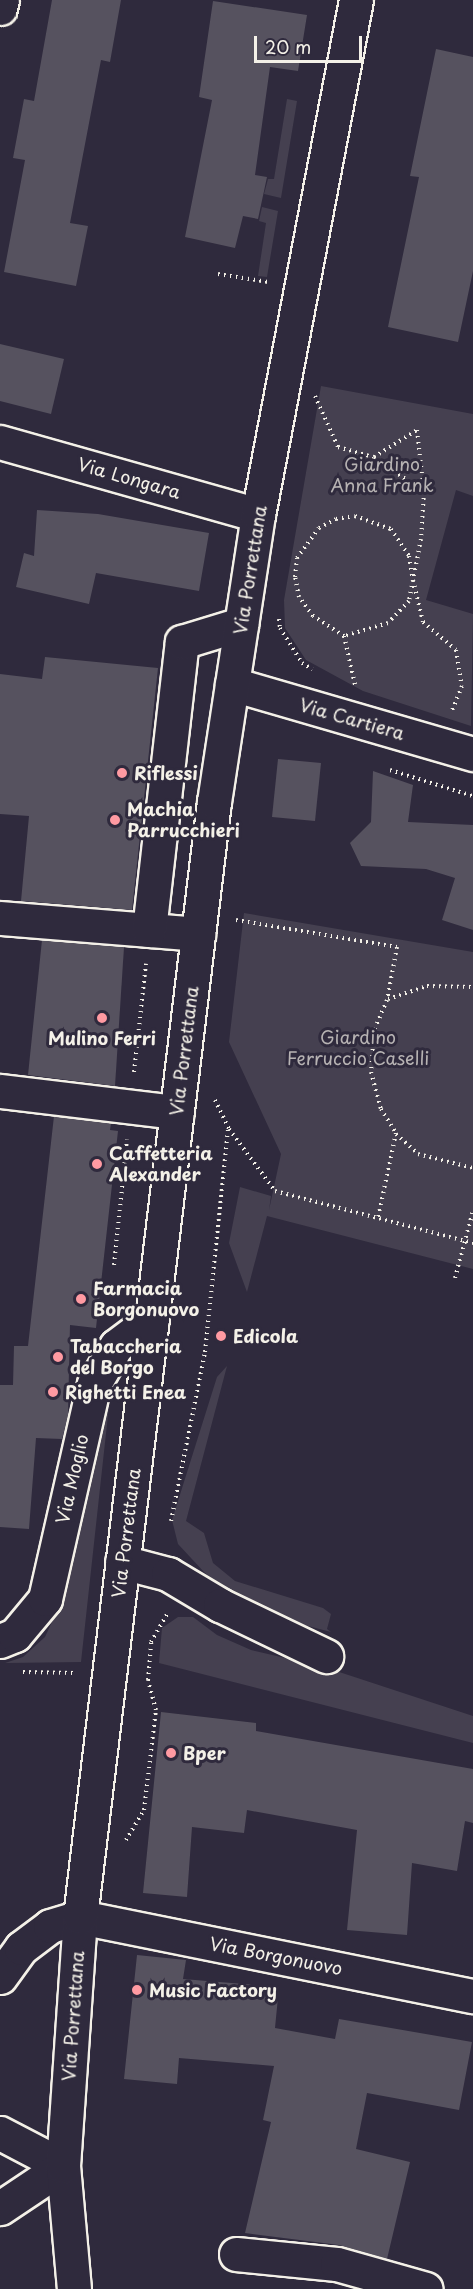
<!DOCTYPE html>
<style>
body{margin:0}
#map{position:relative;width:473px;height:2289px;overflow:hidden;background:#2f2a3d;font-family:"Playpen Sans",sans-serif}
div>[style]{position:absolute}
.green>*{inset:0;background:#454050}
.building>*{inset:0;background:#56525f}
.path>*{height:4px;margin-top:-2px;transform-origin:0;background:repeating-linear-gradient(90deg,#f4f1e8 0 1.5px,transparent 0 6px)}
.roads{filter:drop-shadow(2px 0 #f4f1e8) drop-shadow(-2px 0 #f4f1e8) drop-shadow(0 2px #f4f1e8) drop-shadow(0 -2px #f4f1e8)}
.minor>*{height:33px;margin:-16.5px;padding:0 16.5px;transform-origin:16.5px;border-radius:16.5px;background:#2f2a3d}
.major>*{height:33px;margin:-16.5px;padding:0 16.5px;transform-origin:16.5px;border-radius:16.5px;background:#2f2a3d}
.dots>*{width:16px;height:16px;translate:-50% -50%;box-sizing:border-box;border:3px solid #2f2a3d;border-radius:50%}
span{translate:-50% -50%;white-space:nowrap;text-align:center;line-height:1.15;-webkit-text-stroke:6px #2f2a3d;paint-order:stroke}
.park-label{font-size:18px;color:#b7b3b3}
.street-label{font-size:18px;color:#f4f1e8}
.poi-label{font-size:18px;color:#f4f1e8;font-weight:700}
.left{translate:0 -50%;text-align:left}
.scale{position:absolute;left:254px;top:36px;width:108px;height:27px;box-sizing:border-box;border:3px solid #f4f1e8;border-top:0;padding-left:8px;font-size:18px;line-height:21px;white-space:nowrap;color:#f4f1e8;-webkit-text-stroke:4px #2f2a3d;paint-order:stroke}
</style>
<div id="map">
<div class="green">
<i style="clip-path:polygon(287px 99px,297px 101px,281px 198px,264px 194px,268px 179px,274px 179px)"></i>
<i style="clip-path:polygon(262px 207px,278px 211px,267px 277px,258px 276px,266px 223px,259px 221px)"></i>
<i style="clip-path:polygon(321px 386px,473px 414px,473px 496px,456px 490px,426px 600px,473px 614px,471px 726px,363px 691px,306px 660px,285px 628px,284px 600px)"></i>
<i style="clip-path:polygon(244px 913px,473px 952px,473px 1269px,267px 1216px,247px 1292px,229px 1243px,240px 1187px,271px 1196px,269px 1210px,281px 1154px,229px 1042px)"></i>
<i style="clip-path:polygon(227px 1366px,186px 1521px,204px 1533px,213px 1563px,235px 1581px,323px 1608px,331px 1614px,327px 1629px,331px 1632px,262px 1614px,242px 1604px,204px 1572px,178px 1544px,172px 1520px,217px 1377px)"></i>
<i style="clip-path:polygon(103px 1405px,109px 1406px,81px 1662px,5px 1663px,23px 1657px,45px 1637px,64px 1596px)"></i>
<i style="clip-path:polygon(178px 1617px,193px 1617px,217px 1635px,251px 1650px,324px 1667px,473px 1716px,473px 1743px,159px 1663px,162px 1628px)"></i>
</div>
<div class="building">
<i style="clip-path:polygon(52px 0,121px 0,110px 62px,101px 60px,70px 223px,88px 226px,76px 286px,4px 272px,25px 160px,13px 158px,24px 99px,34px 101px)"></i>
<i style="clip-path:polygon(213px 1px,307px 15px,298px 71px,270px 67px,255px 175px,267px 177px,258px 219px,243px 216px,235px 248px,185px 237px,212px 100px,199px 97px)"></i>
<i style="clip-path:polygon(436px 49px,473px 57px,473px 271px,458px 342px,388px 327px,419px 177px,410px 176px)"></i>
<i style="clip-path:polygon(0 344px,64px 359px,51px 414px,0 401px)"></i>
<i style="clip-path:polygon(37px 510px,98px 514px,209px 533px,199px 591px,96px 573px,89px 604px,16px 587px,24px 553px,34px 556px)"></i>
<i style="clip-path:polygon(45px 657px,158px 668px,132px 910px,21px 901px,29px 816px,0 814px,0 674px,42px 679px)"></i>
<i style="clip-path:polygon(278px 759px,321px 763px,315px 821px,272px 817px)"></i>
<i style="clip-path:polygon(373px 771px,413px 785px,408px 822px,473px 825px,473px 930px,442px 920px,455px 878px,426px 869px,361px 866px,350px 843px,371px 822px)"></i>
<i style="clip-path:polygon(42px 940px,124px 947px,115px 1086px,28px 1075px)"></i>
<i style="clip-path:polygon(54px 1116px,111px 1123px,110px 1130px,118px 1131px,96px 1328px,70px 1325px,68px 1415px,62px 1439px,36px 1438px,29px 1529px,0 1527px,0 1385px,13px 1385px,14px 1346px,28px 1346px)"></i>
<i style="clip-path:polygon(161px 1712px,256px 1723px,256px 1731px,473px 1769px,473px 1823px,465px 1821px,457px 1871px,412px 1863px,407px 1935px,347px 1930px,357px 1830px,247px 1810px,244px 1833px,192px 1827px,187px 1897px,143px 1893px)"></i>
<i style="clip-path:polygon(137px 1955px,186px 1960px,183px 1979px,279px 1987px,275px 2028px,335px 2039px,339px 2019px,472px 2042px,459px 2110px,367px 2093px,356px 2149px,410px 2162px,387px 2259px,339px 2245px,245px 2233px,271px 2122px,263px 2120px,274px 2066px,179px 2058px,177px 2084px,124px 2079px)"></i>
</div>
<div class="path">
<i style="left:218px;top:274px;width:51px;rotate:9.1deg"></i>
<i style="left:315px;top:396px;width:56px;rotate:65.7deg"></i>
<i style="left:338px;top:447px;width:37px;rotate:16deg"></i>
<i style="left:374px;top:457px;width:61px;rotate:35deg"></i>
<i style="left:424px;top:492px;width:47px;rotate:93.7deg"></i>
<i style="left:421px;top:539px;width:42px;rotate:101deg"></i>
<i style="left:413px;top:580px;width:21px;rotate:101deg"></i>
<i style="left:409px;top:601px;width:30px;rotate:134deg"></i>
<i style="left:388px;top:623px;width:46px;rotate:163.5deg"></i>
<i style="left:344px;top:636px;width:37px;rotate:-147deg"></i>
<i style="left:313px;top:616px;width:24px;rotate:-126deg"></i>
<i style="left:299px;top:597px;width:20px;rotate:-101deg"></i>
<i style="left:295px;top:577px;width:19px;rotate:-84deg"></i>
<i style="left:297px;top:558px;width:37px;rotate:-54deg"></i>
<i style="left:319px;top:528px;width:19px;rotate:-28deg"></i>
<i style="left:336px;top:519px;width:19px;rotate:-9deg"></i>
<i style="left:355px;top:516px;width:38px;rotate:20deg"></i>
<i style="left:391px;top:529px;width:32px;rotate:56deg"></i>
<i style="left:409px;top:556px;width:24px;rotate:81deg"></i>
<i style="left:413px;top:580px;width:43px;rotate:76.6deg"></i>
<i style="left:423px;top:622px;width:43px;rotate:40.3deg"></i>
<i style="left:456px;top:650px;width:36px;rotate:81deg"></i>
<i style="left:462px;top:686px;width:27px;rotate:112deg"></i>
<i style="left:374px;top:457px;width:51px;rotate:-32.1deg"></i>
<i style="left:417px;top:430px;width:61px;rotate:83.5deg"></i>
<i style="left:279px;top:619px;width:9px;rotate:84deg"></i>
<i style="left:280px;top:628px;width:41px;rotate:57.8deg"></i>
<i style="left:302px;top:663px;width:12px;rotate:31deg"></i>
<i style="left:344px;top:636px;width:50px;rotate:77.3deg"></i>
<i style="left:390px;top:770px;width:87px;rotate:17.4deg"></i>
<i style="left:236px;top:920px;width:163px;rotate:9.5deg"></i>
<i style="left:397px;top:947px;width:54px;rotate:100.7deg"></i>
<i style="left:387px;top:1000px;width:34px;rotate:113deg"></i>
<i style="left:374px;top:1031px;width:41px;rotate:94.2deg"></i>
<i style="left:371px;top:1072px;width:38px;rotate:75deg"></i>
<i style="left:381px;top:1109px;width:28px;rotate:58deg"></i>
<i style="left:396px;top:1133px;width:87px;rotate:102deg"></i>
<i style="left:388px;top:999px;width:41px;rotate:-18.4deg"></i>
<i style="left:427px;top:986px;width:46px;rotate:1.2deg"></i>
<i style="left:134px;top:1072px;width:109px;rotate:-83.7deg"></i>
<i style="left:215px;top:1100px;width:32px;rotate:64deg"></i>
<i style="left:229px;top:1129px;width:77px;rotate:53.4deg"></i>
<i style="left:275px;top:1191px;width:205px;rotate:14.7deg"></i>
<i style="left:396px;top:1134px;width:30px;rotate:42deg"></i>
<i style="left:418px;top:1154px;width:57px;rotate:14.3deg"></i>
<i style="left:114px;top:1265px;width:126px;rotate:-84.1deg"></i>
<i style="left:455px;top:1278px;width:69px;rotate:-75deg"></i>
<i style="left:171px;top:1521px;width:172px;rotate:-78.6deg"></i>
<i style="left:205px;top:1352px;width:224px;rotate:-84.1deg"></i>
<i style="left:23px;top:1672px;width:52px;rotate:1.1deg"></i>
<i style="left:126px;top:1840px;width:35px;rotate:-59deg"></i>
<i style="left:144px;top:1810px;width:101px;rotate:-83.2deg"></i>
<i style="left:156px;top:1710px;width:31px;rotate:-105deg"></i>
<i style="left:148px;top:1680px;width:38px;rotate:-85deg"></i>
<i style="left:151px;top:1642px;width:32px;rotate:-60deg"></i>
</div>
<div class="roads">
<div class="minor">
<i style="left:0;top:8px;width:8px;rotate:-76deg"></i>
<i style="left:0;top:442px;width:268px;rotate:15.8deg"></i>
<i style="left:232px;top:684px;width:251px;rotate:16.2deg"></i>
<i style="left:0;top:918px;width:199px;rotate:4.6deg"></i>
<i style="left:149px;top:930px;width:290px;rotate:-83.5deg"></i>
<i style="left:182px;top:642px;width:62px;rotate:-17deg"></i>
<i style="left:0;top:1091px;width:178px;rotate:6.8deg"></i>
<i style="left:122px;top:1562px;width:48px;rotate:14.6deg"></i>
<i style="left:168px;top:1574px;width:61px;rotate:30.8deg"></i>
<i style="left:220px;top:1605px;width:118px;rotate:25.7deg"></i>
<i style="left:0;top:1641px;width:16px;rotate:-22deg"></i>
<i style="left:15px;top:1635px;width:47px;rotate:-50.2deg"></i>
<i style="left:45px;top:1599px;width:221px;rotate:-77.2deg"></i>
<i style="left:94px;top:1384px;width:44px;rotate:-59.9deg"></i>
<i style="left:116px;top:1346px;width:45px;rotate:-36.9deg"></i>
<i style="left:0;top:1977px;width:36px;rotate:-54deg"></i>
<i style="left:21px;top:1948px;width:36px;rotate:-37deg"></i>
<i style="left:50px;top:1926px;width:31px;rotate:-17deg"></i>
<i style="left:80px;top:1917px;width:401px;rotate:11.4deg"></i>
<i style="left:0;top:2133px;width:71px;rotate:27.6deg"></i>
<i style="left:63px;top:2166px;width:76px;rotate:146.3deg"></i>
<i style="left:236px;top:2254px;width:101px;rotate:5.7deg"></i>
<i style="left:337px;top:2264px;width:92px;rotate:15.7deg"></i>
</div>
<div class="major">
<i style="left:74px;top:2289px;width:123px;rotate:-95.1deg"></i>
<i style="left:63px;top:2166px;width:250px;rotate:-86.1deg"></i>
<i style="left:80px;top:1917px;width:1123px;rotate:-83.15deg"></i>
<i style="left:214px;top:802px;width:290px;rotate:-81.3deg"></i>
<i style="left:258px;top:515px;width:524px;rotate:-79.23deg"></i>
</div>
</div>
<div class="dots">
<i style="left:122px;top:773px;background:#ff9aa2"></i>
<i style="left:115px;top:820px;background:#ff9aa2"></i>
<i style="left:102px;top:1018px;background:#ff9aa2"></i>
<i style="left:97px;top:1164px;background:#ff9aa2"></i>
<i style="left:81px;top:1299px;background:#ff9aa2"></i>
<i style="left:221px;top:1336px;background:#ff9aa2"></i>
<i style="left:58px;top:1357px;background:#ff9aa2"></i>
<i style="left:53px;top:1392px;background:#ff9aa2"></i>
<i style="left:171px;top:1753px;background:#ff9aa2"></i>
<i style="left:137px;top:1990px;background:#ff9aa2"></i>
</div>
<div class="park-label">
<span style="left:382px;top:475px">Giardino<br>Anna Frank</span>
<span style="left:358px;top:1048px">Giardino<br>Ferruccio Caselli</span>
</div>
<div class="street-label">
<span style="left:129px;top:478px;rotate:16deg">Via Longara</span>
<span style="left:250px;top:570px;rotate:-81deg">Via Porrettana</span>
<span style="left:352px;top:719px;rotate:16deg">Via Cartiera</span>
<span style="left:184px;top:1051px;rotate:-83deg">Via Porrettana</span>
<span style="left:72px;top:1479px;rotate:-77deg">Via Moglio</span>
<span style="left:126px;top:1533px;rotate:-83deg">Via Porrettana</span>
<span style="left:276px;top:1956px;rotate:11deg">Via Borgonuovo</span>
<span style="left:73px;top:2016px;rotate:-86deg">Via Porrettana</span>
</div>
<div class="poi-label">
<span class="left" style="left:134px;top:773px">Riflessi</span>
<span class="left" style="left:127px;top:820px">Machia<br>Parrucchieri</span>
<span style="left:102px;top:1038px">Mulino Ferri</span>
<span class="left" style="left:109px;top:1164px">Caffetteria<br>Alexander</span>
<span class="left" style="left:93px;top:1299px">Farmacia<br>Borgonuovo</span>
<span class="left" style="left:233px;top:1336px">Edicola</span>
<span class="left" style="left:70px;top:1357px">Tabaccheria<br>del Borgo</span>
<span class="left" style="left:65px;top:1392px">Righetti Enea</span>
<span class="left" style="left:183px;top:1753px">Bper</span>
<span class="left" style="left:149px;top:1990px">Music Factory</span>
</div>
<div class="scale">20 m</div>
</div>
